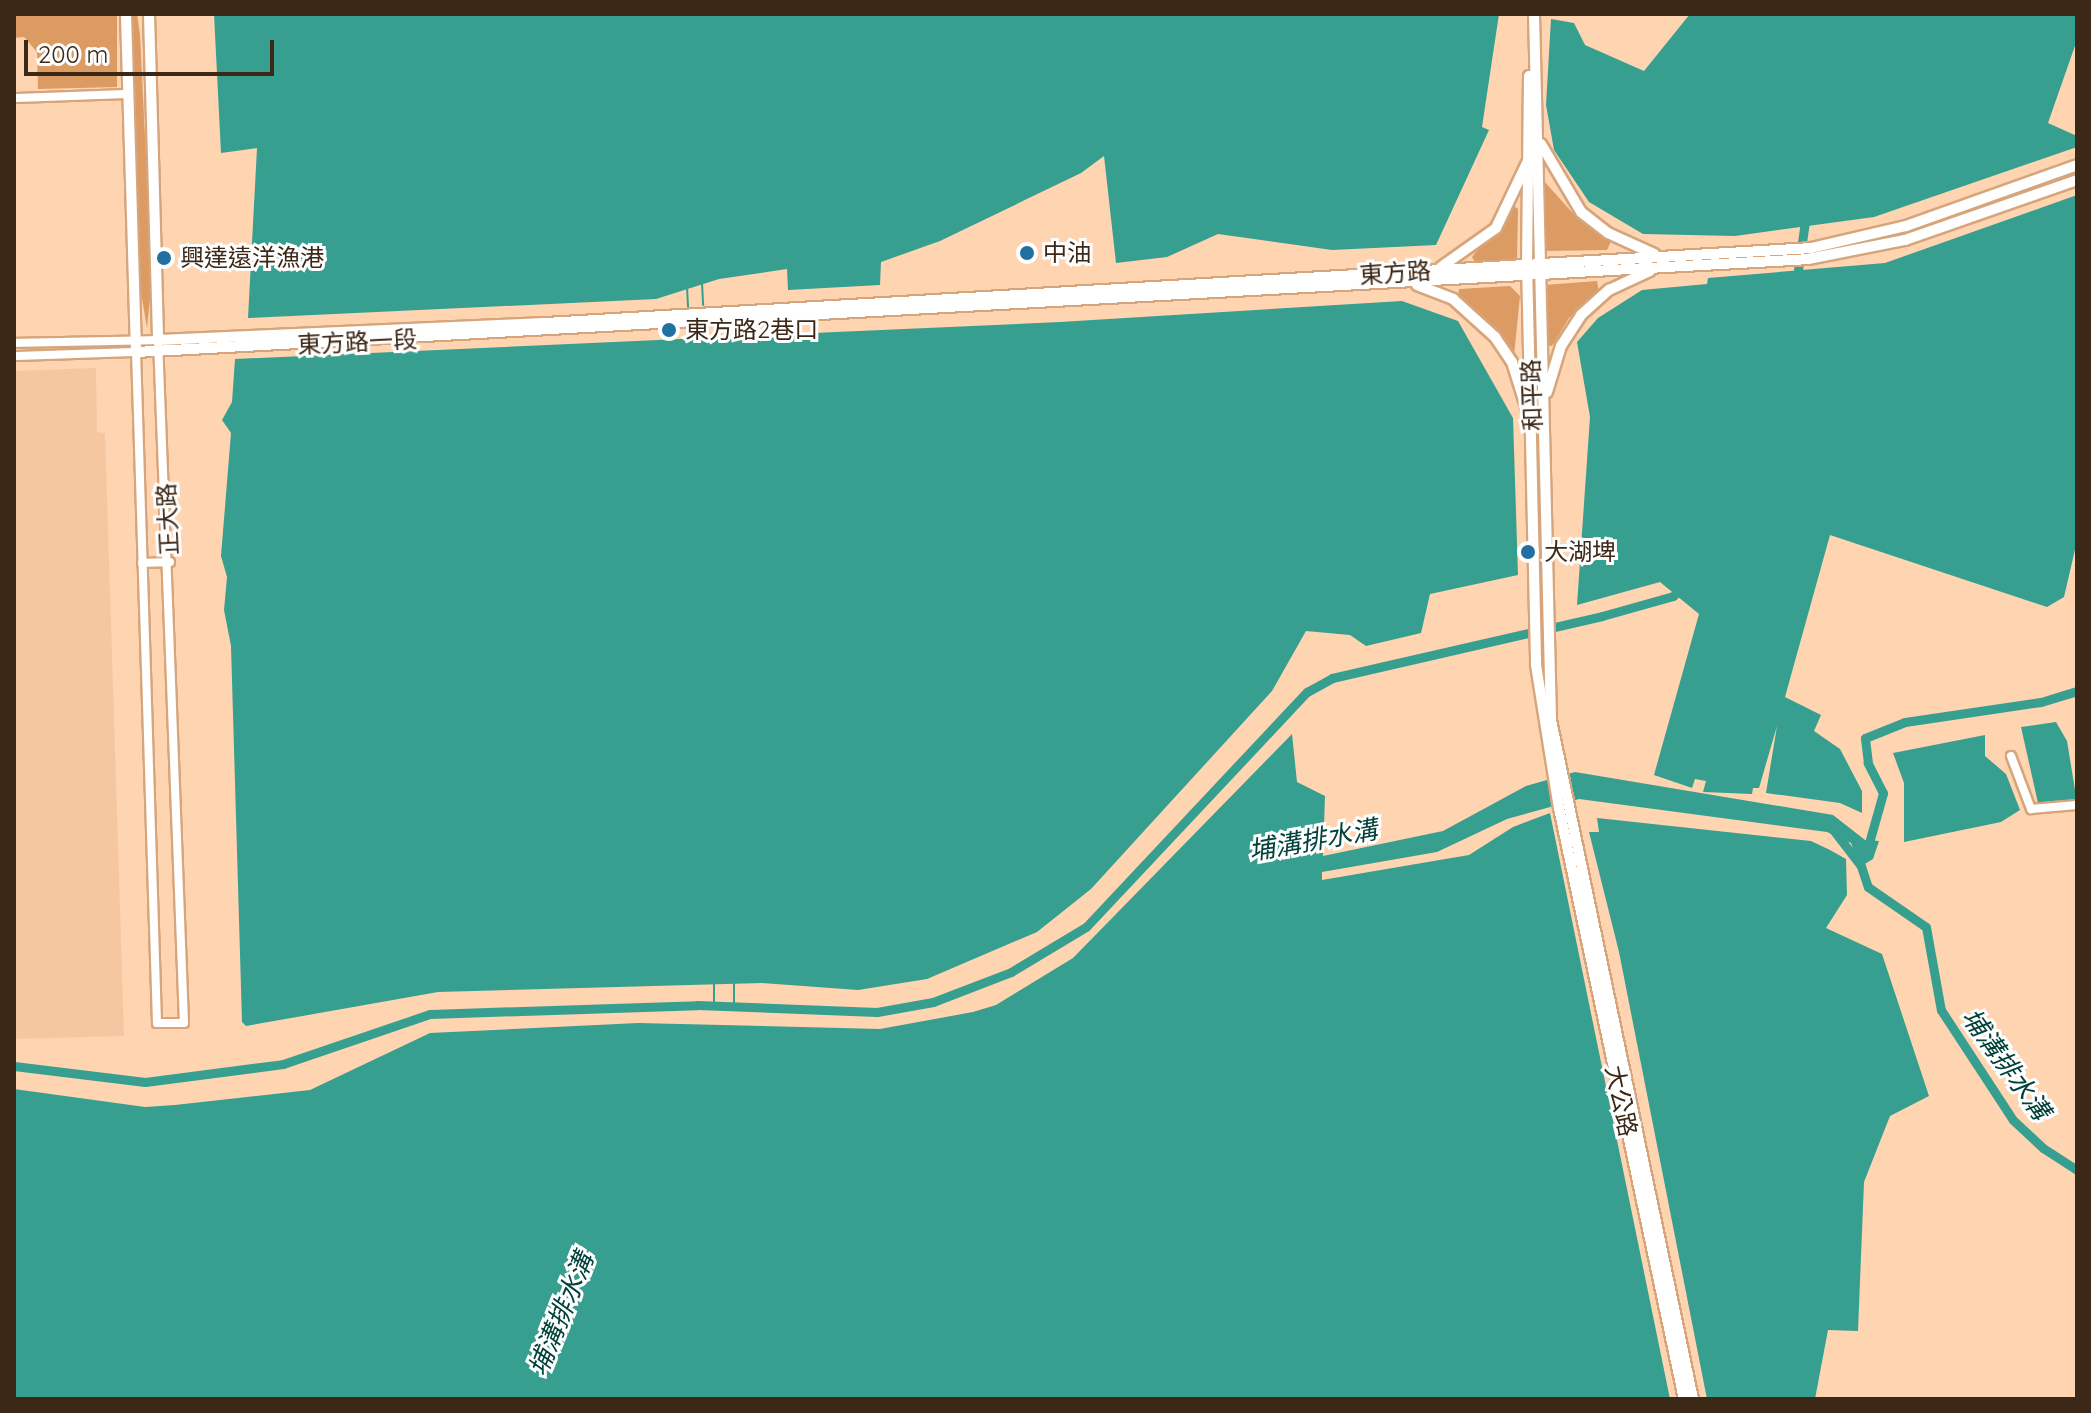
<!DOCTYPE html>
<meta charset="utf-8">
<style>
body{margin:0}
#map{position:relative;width:2091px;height:1413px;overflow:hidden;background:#fed4b1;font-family:Quicksand,"Noto Sans TC",sans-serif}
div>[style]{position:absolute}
.built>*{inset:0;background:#f5c7a0}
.green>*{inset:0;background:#db9b62}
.water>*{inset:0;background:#379f8f}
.stream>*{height:2px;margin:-1px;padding:0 1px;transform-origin:1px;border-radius:1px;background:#379f8f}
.canal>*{height:9px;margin:-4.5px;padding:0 4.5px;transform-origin:4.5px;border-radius:4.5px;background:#379f8f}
.roads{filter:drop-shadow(2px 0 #d7a57b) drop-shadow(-2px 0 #d7a57b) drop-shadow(0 2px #d7a57b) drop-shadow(0 -2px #d7a57b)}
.minor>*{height:8px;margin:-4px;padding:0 4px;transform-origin:4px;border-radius:4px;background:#fff}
.major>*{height:10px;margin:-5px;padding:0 5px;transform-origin:5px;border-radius:5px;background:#fff}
.dots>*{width:22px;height:22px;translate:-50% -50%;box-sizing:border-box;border:4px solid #fefefe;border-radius:50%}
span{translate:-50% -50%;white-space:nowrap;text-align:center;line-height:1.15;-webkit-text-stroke:6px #fefefe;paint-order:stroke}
.poi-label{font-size:24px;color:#3c2817}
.left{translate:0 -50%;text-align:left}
.street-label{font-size:24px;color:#3c2817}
.water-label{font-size:26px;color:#02423a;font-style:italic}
.frame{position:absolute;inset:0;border:16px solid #3c2817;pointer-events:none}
.scale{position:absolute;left:24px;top:40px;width:250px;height:36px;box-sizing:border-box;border:4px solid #3c2817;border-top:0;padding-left:10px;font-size:24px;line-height:28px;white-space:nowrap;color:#3c2817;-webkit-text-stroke:6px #fefefe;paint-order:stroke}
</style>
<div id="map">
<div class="built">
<i style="clip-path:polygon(96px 368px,97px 432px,105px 433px,124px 1036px,14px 1039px,14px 371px)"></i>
</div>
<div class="green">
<i style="clip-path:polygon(14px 14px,117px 14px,117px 87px,38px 89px,37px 52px,24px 37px,14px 38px)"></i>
<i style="clip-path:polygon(132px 14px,137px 14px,140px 35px,152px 280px,147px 328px,138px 274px)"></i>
<i style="clip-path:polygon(1544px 181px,1578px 219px,1611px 241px,1607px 250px,1544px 251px)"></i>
<i style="clip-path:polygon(1513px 205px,1518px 209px,1517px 259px,1475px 262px,1472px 257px)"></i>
<i style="clip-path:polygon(1597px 281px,1599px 292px,1569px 318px,1552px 346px,1545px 345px,1544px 285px)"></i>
<i style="clip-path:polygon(1510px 286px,1520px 296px,1514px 356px,1458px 296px,1459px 289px)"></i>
</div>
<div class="water">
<i style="clip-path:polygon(214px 14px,1499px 14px,1482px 127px,1489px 130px,1436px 245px,1332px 250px,1218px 234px,1167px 257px,1116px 263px,1104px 156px,1081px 173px,940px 241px,881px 262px,880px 285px,788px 290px,787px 269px,719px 279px,656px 299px,248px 318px,257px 148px,221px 153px)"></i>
<i style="clip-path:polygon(1690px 14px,2077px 14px,2077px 40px,2048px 123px,2077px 136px,2077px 147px,1874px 217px,1735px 236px,1643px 234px,1589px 202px,1554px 150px,1546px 105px,1551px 19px,1574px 23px,1585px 45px,1644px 71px)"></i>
<i style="clip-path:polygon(2077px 195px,2077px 541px,2064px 597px,2047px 607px,1830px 535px,1785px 697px,1821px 715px,1814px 731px,1840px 749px,1862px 791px,1862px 813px,1840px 803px,1766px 793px,1777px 726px,1759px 788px,1753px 788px,1752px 794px,1703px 792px,1706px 781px,1695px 779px,1692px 788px,1654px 775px,1699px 614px,1660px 582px,1577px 605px,1590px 417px,1577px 342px,1598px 318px,1642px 290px,1707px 284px,1708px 278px,1885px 263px)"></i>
<i style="clip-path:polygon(1402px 301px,1458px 321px,1513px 418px,1518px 575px,1430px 594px,1421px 633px,1366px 646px,1350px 635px,1306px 631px,1272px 691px,1091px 889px,1037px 932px,927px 979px,858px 990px,762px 983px,438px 992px,246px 1026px,242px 1022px,231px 646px,224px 610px,227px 577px,221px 556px,231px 433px,222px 420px,232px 402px,235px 359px,1060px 322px)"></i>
<i style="clip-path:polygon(2056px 722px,2067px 741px,2077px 802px,2038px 803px,2021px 727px)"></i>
<i style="clip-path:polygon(1292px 734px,1297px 782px,1325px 796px,1323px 856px,1443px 831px,1526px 786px,1575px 772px,1833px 815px,1865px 840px,1879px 841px,1873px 859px,1860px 867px,1851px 843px,1827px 832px,1579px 799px,1507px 819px,1437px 852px,1322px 872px,1322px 880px,1469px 855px,1513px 827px,1550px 813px,1670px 1399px,14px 1399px,14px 1089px,145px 1107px,175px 1105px,310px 1090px,430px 1033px,638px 1023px,880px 1029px,973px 1012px,996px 1005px,1073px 958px)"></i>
<i style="clip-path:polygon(1985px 735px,1985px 756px,2006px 774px,2020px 810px,2001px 822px,1904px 842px,1904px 783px,1893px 753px)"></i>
<i style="clip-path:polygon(1597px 818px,1811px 841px,1830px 850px,1846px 859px,1847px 895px,1826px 928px,1882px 954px,1929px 1096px,1890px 1116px,1864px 1182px,1858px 1331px,1828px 1330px,1815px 1399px,1707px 1399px,1619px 952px,1589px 832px,1599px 832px)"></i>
</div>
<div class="stream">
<i style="left:702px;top:283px;width:22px;rotate:87deg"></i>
<i style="left:687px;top:287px;width:20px;rotate:87deg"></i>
<i style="left:734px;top:983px;width:23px;rotate:90deg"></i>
<i style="left:714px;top:1007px;width:23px;rotate:-90deg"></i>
</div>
<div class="canal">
<i style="left:1796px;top:284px;width:70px;rotate:-81.8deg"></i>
<i style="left:1831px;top:827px;width:49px;rotate:52.4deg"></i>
<i style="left:1861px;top:866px;width:22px;rotate:72deg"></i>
<i style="left:1868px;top:887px;width:70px;rotate:34.6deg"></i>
<i style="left:1926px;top:927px;width:84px;rotate:79.8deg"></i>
<i style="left:1941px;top:1010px;width:131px;rotate:56.8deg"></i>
<i style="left:2013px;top:1120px;width:41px;rotate:43deg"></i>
<i style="left:2043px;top:1148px;width:40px;rotate:32.9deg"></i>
<i style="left:1867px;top:850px;width:59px;rotate:-74.3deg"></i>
<i style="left:1883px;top:793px;width:34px;rotate:-117deg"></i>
<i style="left:1868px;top:763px;width:25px;rotate:-97deg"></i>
<i style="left:1865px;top:738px;width:43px;rotate:-21.8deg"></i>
<i style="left:1905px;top:722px;width:137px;rotate:-8.4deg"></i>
<i style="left:2041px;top:702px;width:38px;rotate:-17deg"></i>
<i style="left:14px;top:1066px;width:132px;rotate:7deg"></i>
<i style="left:145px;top:1082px;width:139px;rotate:-7.4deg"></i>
<i style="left:283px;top:1064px;width:155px;rotate:-18.8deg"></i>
<i style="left:430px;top:1014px;width:267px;rotate:-1.9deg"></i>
<i style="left:697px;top:1005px;width:180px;rotate:2.2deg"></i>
<i style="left:877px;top:1012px;width:57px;rotate:-10.1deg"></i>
<i style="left:933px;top:1002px;width:84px;rotate:-21deg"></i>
<i style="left:1011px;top:972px;width:87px;rotate:-31deg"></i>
<i style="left:1086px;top:927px;width:323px;rotate:-46.8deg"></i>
<i style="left:1307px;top:692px;width:29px;rotate:-29deg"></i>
<i style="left:1332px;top:678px;width:277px;rotate:-12.9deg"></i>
<i style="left:1602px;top:616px;width:74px;rotate:-15.7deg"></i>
<i style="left:1673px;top:596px;width:12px;rotate:-42deg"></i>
</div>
<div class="roads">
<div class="minor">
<i style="left:14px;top:98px;width:115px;rotate:-2deg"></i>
<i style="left:14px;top:343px;width:144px;rotate:-1.2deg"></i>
<i style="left:158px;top:340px;width:683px;rotate:87.82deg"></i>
<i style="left:184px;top:1023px;width:27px;rotate:180deg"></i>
<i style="left:157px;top:1023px;width:671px;rotate:-91.79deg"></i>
<i style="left:136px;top:352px;width:122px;rotate:178.1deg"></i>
<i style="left:142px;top:563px;width:28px;rotate:-2deg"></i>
<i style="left:2011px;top:756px;width:57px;rotate:69.3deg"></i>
<i style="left:2031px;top:809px;width:46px;rotate:-5deg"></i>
</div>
<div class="major">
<i style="left:126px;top:14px;width:338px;rotate:88.3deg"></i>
<i style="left:136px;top:352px;width:1675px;rotate:-3.18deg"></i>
<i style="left:1808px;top:259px;width:99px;rotate:-11.1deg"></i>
<i style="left:1905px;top:240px;width:182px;rotate:-19.2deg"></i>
<i style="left:149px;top:14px;width:326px;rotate:88.4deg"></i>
<i style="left:158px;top:340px;width:388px;rotate:-2.5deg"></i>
<i style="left:546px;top:323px;width:1267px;rotate:-3.39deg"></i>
<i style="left:1811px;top:248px;width:98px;rotate:-13deg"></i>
<i style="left:1906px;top:226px;width:182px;rotate:-19.6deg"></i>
<i style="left:1534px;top:14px;width:706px;rotate:88.62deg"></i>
<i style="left:1551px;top:720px;width:694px;rotate:78.19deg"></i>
<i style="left:1529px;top:76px;width:187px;rotate:90.6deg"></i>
<i style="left:1527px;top:263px;width:402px;rotate:88.7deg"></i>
<i style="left:1536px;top:665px;width:145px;rotate:80.9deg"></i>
<i style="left:1559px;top:808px;width:604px;rotate:78.06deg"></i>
<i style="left:1541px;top:144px;width:79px;rotate:59.5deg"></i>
<i style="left:1581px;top:212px;width:34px;rotate:38deg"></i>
<i style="left:1608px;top:233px;width:51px;rotate:24.5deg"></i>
<i style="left:1441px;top:267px;width:67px;rotate:-35.3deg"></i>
<i style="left:1496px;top:228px;width:72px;rotate:-64.5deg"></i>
<i style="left:1417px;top:285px;width:39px;rotate:21deg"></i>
<i style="left:1453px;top:299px;width:57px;rotate:42.1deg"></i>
<i style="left:1495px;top:337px;width:30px;rotate:56deg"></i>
<i style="left:1512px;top:362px;width:50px;rotate:72.6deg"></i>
<i style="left:1547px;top:392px;width:48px;rotate:-73.1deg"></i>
<i style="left:1561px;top:346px;width:37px;rotate:-57deg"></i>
<i style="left:1581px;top:315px;width:38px;rotate:-42deg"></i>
<i style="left:1609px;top:290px;width:45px;rotate:-24.9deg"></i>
</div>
</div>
<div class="dots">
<i style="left:1027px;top:253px;background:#2070a1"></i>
<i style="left:164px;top:258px;background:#2070a1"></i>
<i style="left:669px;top:330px;background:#2070a1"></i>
<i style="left:1528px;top:552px;background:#2070a1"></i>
</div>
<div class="poi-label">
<span class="left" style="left:1043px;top:253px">中油</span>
<span class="left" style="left:180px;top:258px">興達遠洋漁港</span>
<span class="left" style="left:685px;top:330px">東方路2巷口</span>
<span class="left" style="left:1544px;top:552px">大湖埤</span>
</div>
<div class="street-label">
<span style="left:1395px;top:273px;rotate:-4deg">東方路</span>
<span style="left:357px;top:342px;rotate:-3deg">東方路一段</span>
<span style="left:1532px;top:395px;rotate:-92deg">和平路</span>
<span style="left:168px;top:519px;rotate:-93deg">正大路</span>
<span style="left:1621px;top:1101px;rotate:78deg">大公路</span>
</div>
<div class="water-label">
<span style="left:1313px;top:840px;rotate:-10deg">埔溝排水溝</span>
<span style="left:2006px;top:1064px;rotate:54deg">埔溝排水溝</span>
<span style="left:561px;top:1314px;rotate:-68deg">埔溝排水溝</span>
</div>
<div class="frame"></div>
<div class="scale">200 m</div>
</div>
